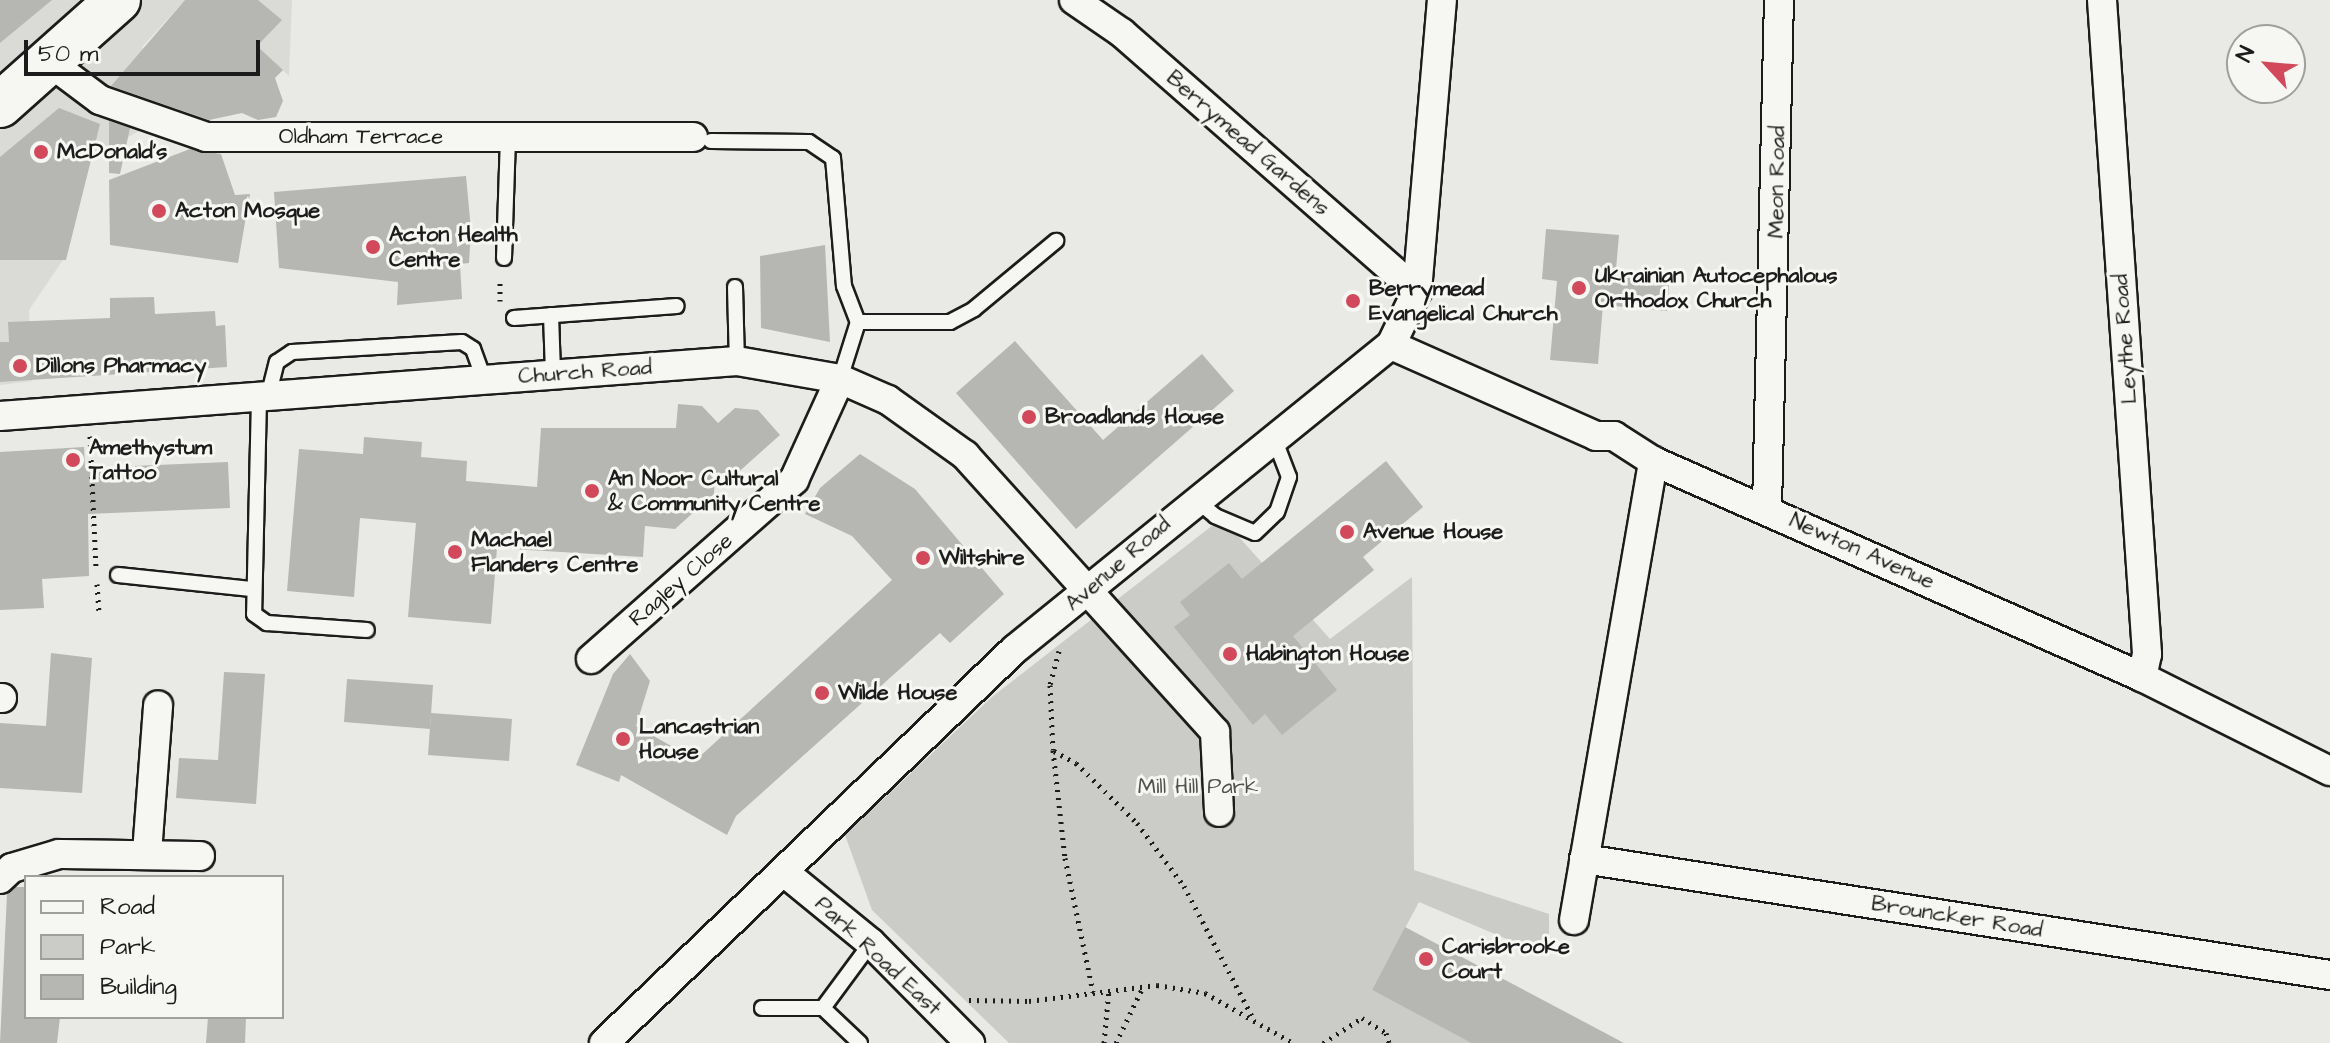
<!DOCTYPE html>
<style>
body{margin:0}
#map{position:relative;width:2330px;height:1043px;overflow:hidden;background:#e9e9e5;font-family:"Architects Daughter",sans-serif}
div>[style]{position:absolute}
.built>*{inset:0;background:#dadad6}
.green>*{inset:0;background:#cbcbc7}
.building>*{inset:0;background:#b6b6b3}
.path>*{height:5px;margin-top:-2.5px;transform-origin:0;background:repeating-linear-gradient(90deg,#1c1c1c 0 2px,transparent 0 8px)}
.roads{filter:drop-shadow(2px 0 #1c1c1c) drop-shadow(-2px 0 #1c1c1c) drop-shadow(0 2px #1c1c1c) drop-shadow(0 -2px #1c1c1c)}
.service>*{height:14px;margin:-7px;padding:0 7px;transform-origin:7px;border-radius:7px;background:#f6f6f2}
.minor>*{height:28px;margin:-14px;padding:0 14px;transform-origin:14px;border-radius:14px;background:#f6f6f2}
.primary>*{height:44px;margin:-22px;padding:0 22px;transform-origin:22px;border-radius:22px;background:#f6f6f2}
.dots>*{width:22px;height:22px;translate:-50% -50%;box-sizing:border-box;border:4px solid #f6f6f2;border-radius:50%}
span{translate:-50% -50%;white-space:nowrap;text-align:center;line-height:1.15;-webkit-text-stroke:6px #f6f6f2;paint-order:stroke}
.street-label{font-size:22px;color:#1c1c1c}
.poi-label{font-size:22px;color:#1c1c1c;font-weight:700}
.left{translate:0 -50%;text-align:left}
.park-label{font-size:22px;color:#51514f}
.legend{position:absolute;left:24px;top:875px;width:260px;height:144px;box-sizing:border-box;background:#f6f6f2;border:2px solid #9f9f9c;margin:0;padding:10px 14px;list-style:none;font-size:24px;color:#1c1c1c}
.legend li{display:flex;align-items:center;gap:16px;height:40px}
.legend b{width:40px;border:2px solid #9f9f9c}
.north{position:absolute;left:2226px;top:24px;width:80px;height:80px;box-sizing:border-box;background:#f6f6f2;border:2px solid #9f9f9c;border-radius:50%;rotate:296deg;font-size:22px;font-weight:700;line-height:32px;text-align:center;color:#1c1c1c}
.north::after{content:'';display:block;margin:auto;width:28px;height:36px;background:#d1495b;clip-path:polygon(50% 0,100% 100%,50% 72%,0 100%)}
.scale{position:absolute;left:24px;top:40px;width:236px;height:36px;box-sizing:border-box;border:4px solid #1c1c1c;border-top:0;padding-left:10px;font-size:24px;line-height:28px;white-space:nowrap;color:#1c1c1c;-webkit-text-stroke:6px #f6f6f2;paint-order:stroke}
</style>
<div id="map">
<div class="built">
<i style="clip-path:polygon(0 0,185px 0,142px 47px,183px 86px,174px 94px,173px 113px,85px 160px,65px 257px,29px 310px,32px 381px,0 385px)"></i>
<i style="clip-path:polygon(208px 0,292px 0,289px 76px,235px 26px)"></i>
</div>
<div class="green">
<i style="clip-path:polygon(1222px 518px,1330px 639px,1412px 577px,1414px 870px,1549px 914px,1549px 941px,1521px 945px,1419px 902px,1372px 990px,1471px 1043px,1009px 1043px,872px 910px,845px 835px,992px 697px)"></i>
</div>
<div class="building">
<i style="clip-path:polygon(0 0,52px 0,0 43px)"></i>
<i style="clip-path:polygon(185px 0,258px 0,282px 20px,257px 46px,283px 70px,275px 78px,283px 101px,276px 117px,258px 120px,242px 113px,209px 120px,111px 86px)"></i>
<i style="clip-path:polygon(59px 108px,100px 124px,66px 260px,0 260px,0 157px)"></i>
<i style="clip-path:polygon(109px 121px,130px 128px,120px 174px,109px 173px)"></i>
<i style="clip-path:polygon(190px 149px,221px 154px,235px 195px,250px 194px,238px 263px,110px 245px,109px 180px)"></i>
<i style="clip-path:polygon(466px 176px,471px 230px,469px 263px,460px 264px,462px 299px,397px 305px,398px 282px,279px 268px,274px 192px)"></i>
<i style="clip-path:polygon(1546px 229px,1619px 235px,1616px 269px,1670px 274px,1667px 311px,1603px 305px,1598px 364px,1550px 360px,1557px 281px,1542px 279px)"></i>
<i style="clip-path:polygon(825px 245px,830px 342px,761px 328px,760px 256px)"></i>
<i style="clip-path:polygon(154px 297px,155px 314px,215px 311px,216px 326px,225px 325px,227px 367px,0 382px,0 342px,9px 342px,8px 322px,110px 318px,110px 298px)"></i>
<i style="clip-path:polygon(1015px 341px,1103px 440px,1202px 354px,1234px 391px,1076px 529px,956px 393px)"></i>
<i style="clip-path:polygon(678px 404px,702px 406px,718px 423px,735px 408px,758px 410px,780px 435px,733px 477px,715px 475px,714px 494px,675px 529px,645px 526px,643px 557px,497px 548px,491px 624px,408px 617px,416px 523px,360px 518px,354px 597px,287px 591px,299px 449px,363px 454px,364px 437px,422px 442px,421px 457px,467px 461px,466px 481px,537px 487px,541px 428px,676px 428px)"></i>
<i style="clip-path:polygon(84px 447px,85px 468px,228px 462px,230px 508px,88px 514px,89px 576px,42px 579px,44px 608px,0 610px,0 452px)"></i>
<i style="clip-path:polygon(860px 454px,915px 489px,1004px 594px,950px 643px,940px 633px,736px 816px,727px 835px,621px 775px,619px 782px,576px 765px,613px 674px,630px 654px,650px 681px,636px 726px,696px 760px,892px 580px,852px 536px,805px 514px,820px 488px)"></i>
<i style="clip-path:polygon(1386px 461px,1423px 507px,1363px 557px,1374px 570px,1293px 636px,1337px 690px,1282px 735px,1265px 714px,1253px 725px,1174px 627px,1190px 615px,1180px 602px,1229px 563px,1242px 579px)"></i>
<i style="clip-path:polygon(51px 653px,92px 658px,82px 793px,0 788px,0 723px,46px 726px)"></i>
<i style="clip-path:polygon(224px 672px,265px 674px,256px 804px,176px 798px,179px 758px,218px 760px)"></i>
<i style="clip-path:polygon(347px 679px,433px 685px,430px 729px,344px 722px)"></i>
<i style="clip-path:polygon(431px 713px,512px 719px,509px 761px,428px 755px)"></i>
<i style="clip-path:polygon(16px 887px,26px 887px,26px 1017px,60px 1017px,57px 1043px,0 1043px,7px 894px)"></i>
<i style="clip-path:polygon(1405px 927px,1624px 1043px,1471px 1043px,1372px 990px)"></i>
<i style="clip-path:polygon(208px 1017px,246px 1017px,245px 1043px,206px 1043px)"></i>
</div>
<div class="path">
<i style="left:500px;top:301px;width:22px;rotate:-90deg"></i>
<i style="left:90px;top:436px;width:130px;rotate:87.4deg"></i>
<i style="left:97px;top:584px;width:28px;rotate:86deg"></i>
<i style="left:1059px;top:651px;width:35px;rotate:105deg"></i>
<i style="left:1050px;top:685px;width:65px;rotate:87.4deg"></i>
<i style="left:1053px;top:750px;width:109px;rotate:83.7deg"></i>
<i style="left:1065px;top:858px;width:137px;rotate:78.2deg"></i>
<i style="left:1054px;top:751px;width:25px;rotate:29deg"></i>
<i style="left:1076px;top:763px;width:86px;rotate:44.5deg"></i>
<i style="left:1137px;top:823px;width:79px;rotate:53.3deg"></i>
<i style="left:1184px;top:886px;width:149px;rotate:62.4deg"></i>
<i style="left:969px;top:1000px;width:60px;rotate:1deg"></i>
<i style="left:1029px;top:1001px;width:129px;rotate:-7.1deg"></i>
<i style="left:1157px;top:985px;width:49px;rotate:9.5deg"></i>
<i style="left:1205px;top:993px;width:101px;rotate:29.6deg"></i>
<i style="left:1104px;top:1043px;width:54px;rotate:-84.7deg"></i>
<i style="left:1116px;top:1043px;width:62px;rotate:-64.3deg"></i>
<i style="left:1323px;top:1043px;width:46px;rotate:-32.7deg"></i>
<i style="left:1362px;top:1018px;width:28px;rotate:32deg"></i>
<i style="left:1386px;top:1033px;width:10px;rotate:73deg"></i>
</div>
<div class="roads">
<div class="service">
<i style="left:711px;top:141px;width:98px;rotate:0.6deg"></i>
<i style="left:809px;top:142px;width:29px;rotate:34deg"></i>
<i style="left:833px;top:158px;width:128px;rotate:85.1deg"></i>
<i style="left:844px;top:286px;width:39px;rotate:69deg"></i>
<i style="left:504px;top:258px;width:121px;rotate:-88.1deg"></i>
<i style="left:735px;top:287px;width:74px;rotate:88.5deg"></i>
<i style="left:551px;top:315px;width:58px;rotate:88deg"></i>
<i style="left:514px;top:318px;width:163px;rotate:-4.2deg"></i>
<i style="left:840px;top:379px;width:60px;rotate:-72.5deg"></i>
<i style="left:858px;top:322px;width:92px"></i>
<i style="left:950px;top:322px;width:27px;rotate:-28deg"></i>
<i style="left:974px;top:309px;width:107px;rotate:-39.7deg"></i>
<i style="left:268px;top:397px;width:36px;rotate:-76deg"></i>
<i style="left:277px;top:362px;width:18px;rotate:-34deg"></i>
<i style="left:292px;top:352px;width:170px;rotate:-3.4deg"></i>
<i style="left:462px;top:342px;width:13px;rotate:32deg"></i>
<i style="left:473px;top:349px;width:33px;rotate:70deg"></i>
<i style="left:259px;top:398px;width:216px;rotate:91.3deg"></i>
<i style="left:254px;top:614px;width:16px;rotate:35deg"></i>
<i style="left:267px;top:623px;width:100px;rotate:4deg"></i>
<i style="left:1195px;top:499px;width:26px;rotate:40deg"></i>
<i style="left:1215px;top:516px;width:43px;rotate:23deg"></i>
<i style="left:1255px;top:533px;width:30px;rotate:-44deg"></i>
<i style="left:1277px;top:512px;width:37px;rotate:-71deg"></i>
<i style="left:1289px;top:477px;width:42px;rotate:-111deg"></i>
<i style="left:118px;top:575px;width:134px;rotate:6deg"></i>
<i style="left:762px;top:1008px;width:61px"></i>
<i style="left:823px;top:1008px;width:51px;rotate:43.4deg"></i>
<i style="left:823px;top:1008px;width:81px;rotate:-53.6deg"></i>
</div>
<div class="minor">
<i style="left:1074px;top:0;width:58px;rotate:34.5deg"></i>
<i style="left:1122px;top:33px;width:392px;rotate:41.2deg"></i>
<i style="left:2102px;top:0;width:656px;rotate:86.06deg"></i>
<i style="left:2147px;top:654px;width:24px;rotate:102deg"></i>
<i style="left:48px;top:61px;width:65px;rotate:36.9deg"></i>
<i style="left:100px;top:100px;width:112px;rotate:19.2deg"></i>
<i style="left:206px;top:137px;width:487px"></i>
<i style="left:1391px;top:345px;width:224px;rotate:23.9deg"></i>
<i style="left:1596px;top:436px;width:18px"></i>
<i style="left:1614px;top:436px;width:46px;rotate:32.7deg"></i>
<i style="left:1653px;top:461px;width:535px;rotate:23.83deg"></i>
<i style="left:2142px;top:677px;width:210px;rotate:26.6deg"></i>
<i style="left:0;top:416px;width:739px;rotate:-4.27deg"></i>
<i style="left:737px;top:361px;width:105px;rotate:9.9deg"></i>
<i style="left:840px;top:379px;width:52px;rotate:23.6deg"></i>
<i style="left:888px;top:400px;width:95px;rotate:35.5deg"></i>
<i style="left:965px;top:455px;width:373px;rotate:47.9deg"></i>
<i style="left:1215px;top:732px;width:80px;rotate:87.1deg"></i>
<i style="left:1767px;top:508px;width:508px;rotate:-88.65deg"></i>
<i style="left:591px;top:659px;width:271px;rotate:-41.4deg"></i>
<i style="left:794px;top:480px;width:111px;rotate:-65.5deg"></i>
<i style="left:0;top:698px;width:2px"></i>
<i style="left:147px;top:853px;width:148px;rotate:-85.7deg"></i>
<i style="left:1584px;top:859px;width:755px;rotate:8.84deg"></i>
<i style="left:784px;top:872px;width:112px;rotate:39.2deg"></i>
<i style="left:871px;top:943px;width:141px;rotate:45.3deg"></i>
<i style="left:0;top:879px;width:16px;rotate:-43deg"></i>
<i style="left:12px;top:868px;width:49px;rotate:-16.6deg"></i>
<i style="left:59px;top:854px;width:141px;rotate:0.8deg"></i>
<i style="left:1574px;top:920px;width:466px;rotate:-80.2deg"></i>
<i style="left:604px;top:1043px;width:569px;rotate:-43.79deg"></i>
<i style="left:1015px;top:649px;width:484px;rotate:-39deg"></i>
<i style="left:1391px;top:345px;width:60px;rotate:-64.3deg"></i>
<i style="left:1417px;top:291px;width:292px;rotate:-85.1deg"></i>
</div>
<div class="primary">
<i style="left:0;top:105px;width:158px;rotate:-41.7deg"></i>
</div>
</div>
<div class="dots">
<i style="left:41px;top:152px;background:#d1495b"></i>
<i style="left:159px;top:211px;background:#d1495b"></i>
<i style="left:373px;top:247px;background:#d1495b"></i>
<i style="left:1579px;top:288px;background:#d1495b"></i>
<i style="left:1353px;top:301px;background:#d1495b"></i>
<i style="left:20px;top:366px;background:#d1495b"></i>
<i style="left:1029px;top:417px;background:#d1495b"></i>
<i style="left:73px;top:460px;background:#d1495b"></i>
<i style="left:592px;top:491px;background:#d1495b"></i>
<i style="left:1347px;top:532px;background:#d1495b"></i>
<i style="left:455px;top:552px;background:#d1495b"></i>
<i style="left:923px;top:558px;background:#d1495b"></i>
<i style="left:1230px;top:654px;background:#d1495b"></i>
<i style="left:822px;top:693px;background:#d1495b"></i>
<i style="left:623px;top:739px;background:#d1495b"></i>
<i style="left:1426px;top:959px;background:#d1495b"></i>
</div>
<div class="street-label">
<span style="left:361px;top:137px">Oldham Terrace</span>
<span style="left:1248px;top:143px;rotate:41deg">Berrymead Gardens</span>
<span style="left:1777px;top:182px;rotate:-89deg">Meon Road</span>
<span style="left:2125px;top:339px;rotate:-94deg">Leythe Road</span>
<span style="left:585px;top:372px;rotate:-4deg">Church Road</span>
<span style="left:1862px;top:551px;rotate:24deg">Newton Avenue</span>
<span style="left:1118px;top:564px;rotate:-41deg">Avenue Road</span>
<span style="left:681px;top:580px;rotate:-41deg">Ragley Close</span>
<span style="left:1957px;top:917px;rotate:9deg">Brouncker Road</span>
<span style="left:878px;top:956px;rotate:43deg">Park Road East</span>
</div>
<div class="poi-label">
<span class="left" style="left:57px;top:152px">McDonald's</span>
<span class="left" style="left:175px;top:211px">Acton Mosque</span>
<span class="left" style="left:389px;top:247px">Acton Health<br>Centre</span>
<span class="left" style="left:1595px;top:288px">Ukrainian Autocephalous<br>Orthodox Church</span>
<span class="left" style="left:1369px;top:301px">Berrymead<br>Evangelical Church</span>
<span class="left" style="left:36px;top:366px">Dillons Pharmacy</span>
<span class="left" style="left:1045px;top:417px">Broadlands House</span>
<span class="left" style="left:89px;top:460px">Amethystum<br>Tattoo</span>
<span class="left" style="left:608px;top:491px">An Noor Cultural<br>&amp; Community Centre</span>
<span class="left" style="left:1363px;top:532px">Avenue House</span>
<span class="left" style="left:471px;top:552px">Machael<br>Flanders Centre</span>
<span class="left" style="left:939px;top:558px">Wiltshire</span>
<span class="left" style="left:1246px;top:654px">Habington House</span>
<span class="left" style="left:838px;top:693px">Wilde House</span>
<span class="left" style="left:639px;top:739px">Lancastrian<br>House</span>
<span class="left" style="left:1442px;top:959px">Carisbrooke<br>Court</span>
</div>
<div class="park-label">
<span style="left:1198px;top:787px">Mill Hill Park</span>
</div>
<ul class="legend">
<li><b style="height:10px;background:#f6f6f2"></b>Road</li>
<li><b style="height:22px;background:#cbcbc7"></b>Park</li>
<li><b style="height:22px;background:#b6b6b3"></b>Building</li>
</ul>
<div class="north">N</div>
<div class="scale">50 m</div>
</div>
